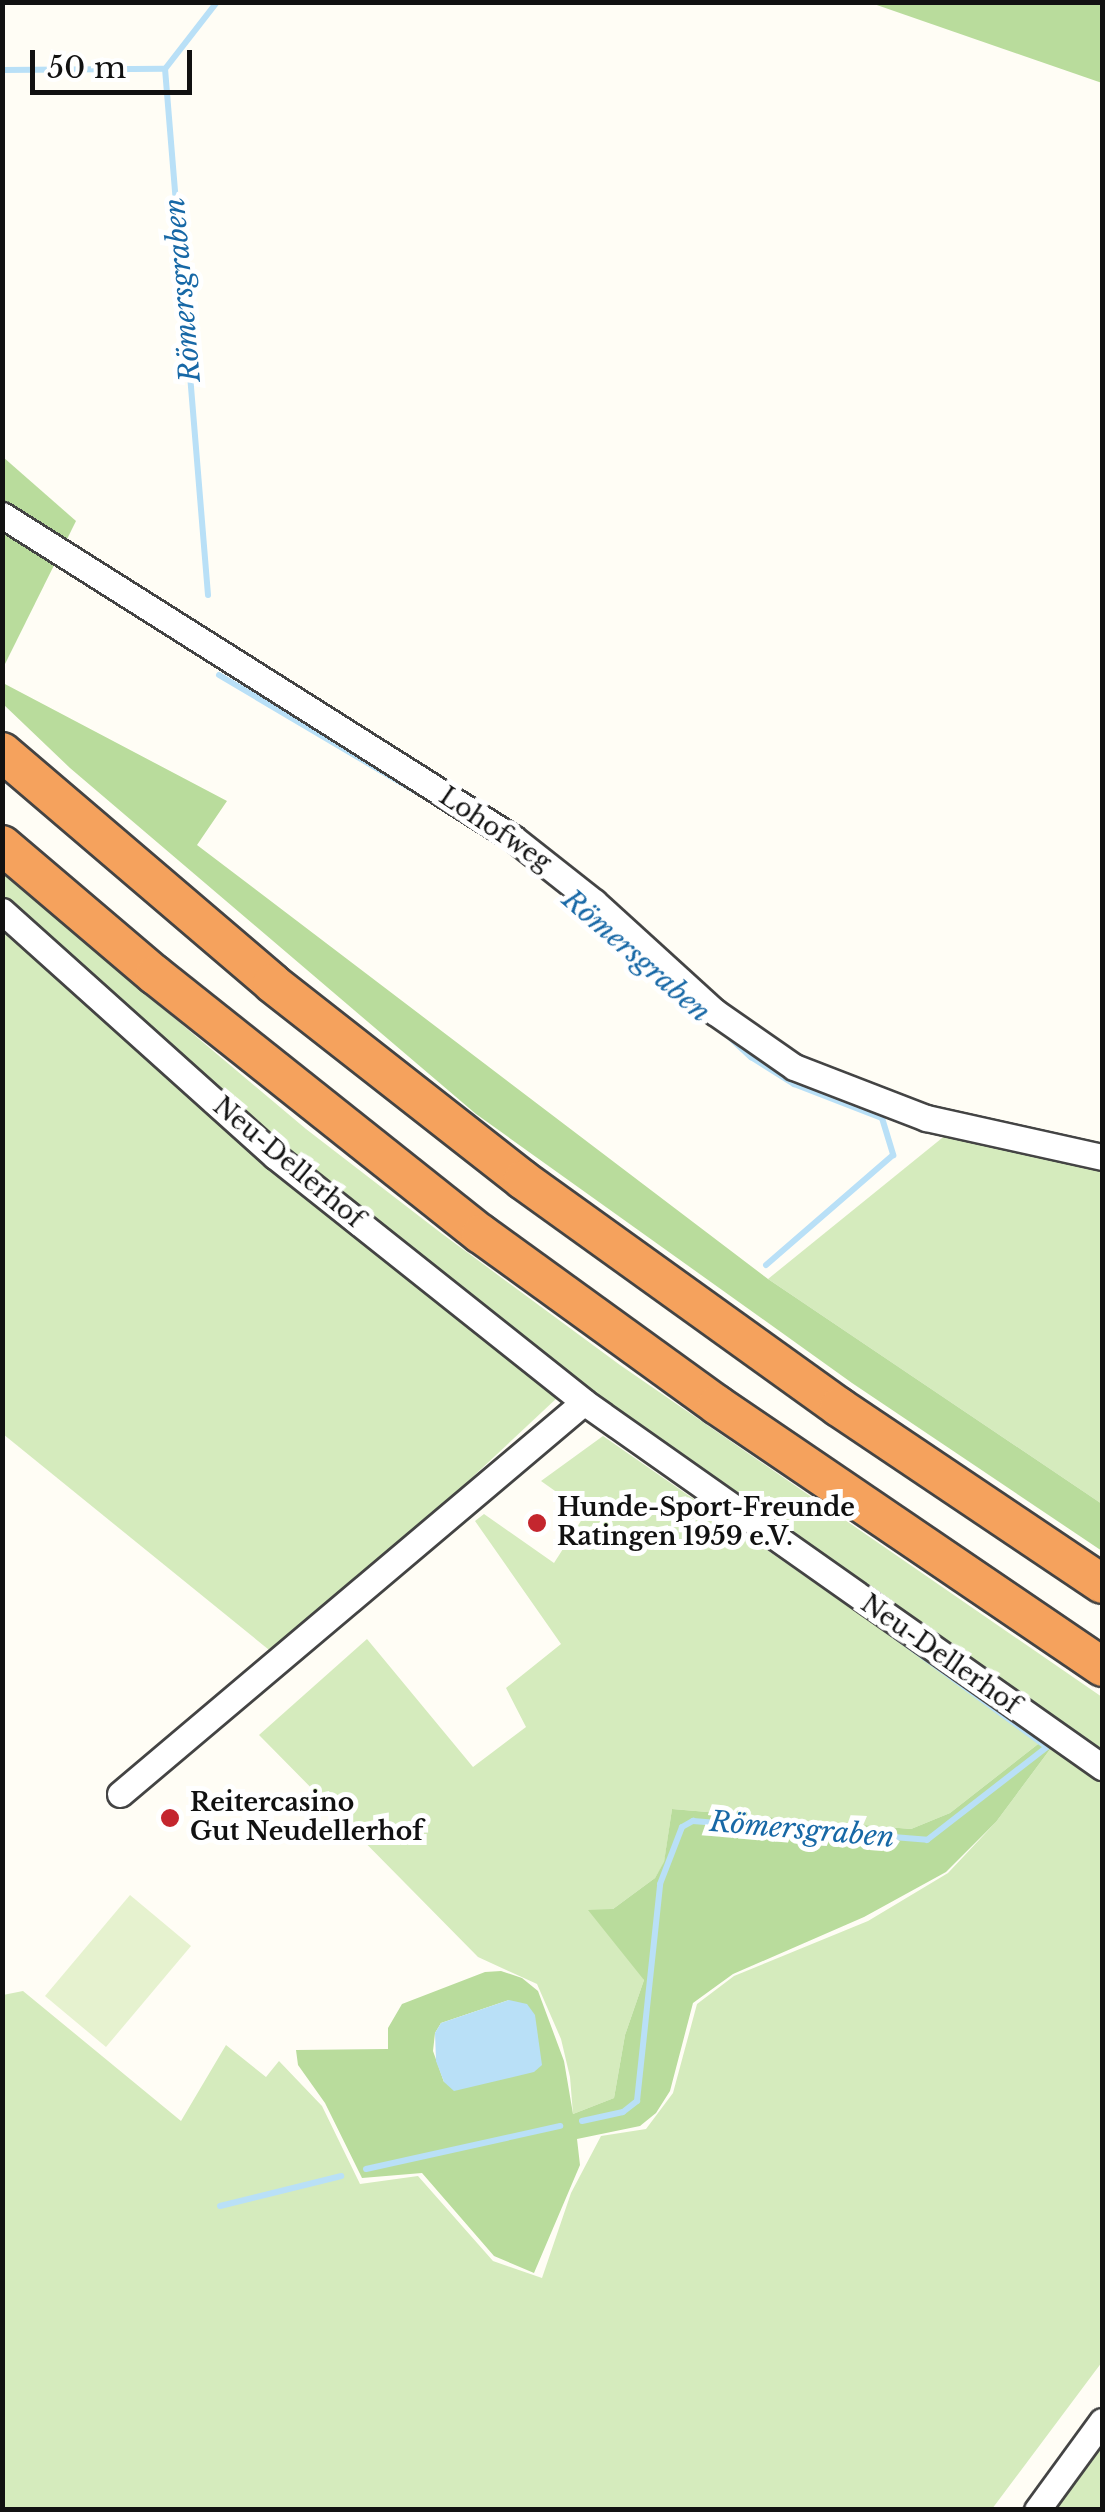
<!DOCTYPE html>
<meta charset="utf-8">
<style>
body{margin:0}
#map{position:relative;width:1105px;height:2512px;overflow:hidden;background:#fffdf5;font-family:"Libre Baskerville",serif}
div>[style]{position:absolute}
.green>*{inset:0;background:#d5ebbd}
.forest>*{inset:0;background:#b9dc9c}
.pitch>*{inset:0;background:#e6f2cf}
.water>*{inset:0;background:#b9e0f7}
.stream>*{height:6px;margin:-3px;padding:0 3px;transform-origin:3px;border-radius:3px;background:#b9e0f7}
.roads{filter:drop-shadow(2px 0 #444) drop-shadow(-2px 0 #444) drop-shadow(0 2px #444) drop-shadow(0 -2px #444)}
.minor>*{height:25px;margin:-12.5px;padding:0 12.5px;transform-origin:12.5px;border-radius:12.5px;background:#fff}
.highway>*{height:38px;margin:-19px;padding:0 19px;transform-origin:19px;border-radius:19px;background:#f5a25d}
.dots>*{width:28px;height:28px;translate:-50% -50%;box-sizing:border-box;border:5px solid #fff;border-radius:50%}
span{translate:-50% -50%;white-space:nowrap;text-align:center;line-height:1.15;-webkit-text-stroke:10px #fff;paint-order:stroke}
.street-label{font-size:25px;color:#111}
.poi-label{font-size:25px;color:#111;font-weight:700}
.left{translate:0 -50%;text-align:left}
.water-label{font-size:28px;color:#1768a6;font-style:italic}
.frame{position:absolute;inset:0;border:5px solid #111;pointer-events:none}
.scale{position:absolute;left:30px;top:50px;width:162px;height:45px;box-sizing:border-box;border:5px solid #111;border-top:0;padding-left:12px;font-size:30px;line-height:35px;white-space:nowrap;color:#111;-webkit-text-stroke:8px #fff;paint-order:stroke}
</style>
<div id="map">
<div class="green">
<i style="clip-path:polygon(2px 873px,306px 1129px,441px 1233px,620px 1365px,1102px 1697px,1102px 1755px,590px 1396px,286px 1150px,3px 902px)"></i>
<i style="clip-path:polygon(2px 924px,558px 1397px,279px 1658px,3px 1434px)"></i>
<i style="clip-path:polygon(947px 1134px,1102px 1165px,1102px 1504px,768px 1279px)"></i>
<i style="clip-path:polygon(603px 1436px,1042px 1741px,950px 1813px,911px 1829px,672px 1809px,664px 1863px,655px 1878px,613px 1909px,644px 1980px,625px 2035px,614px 2098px,573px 2114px,570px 2077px,561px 2039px,537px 1984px,478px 1957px,259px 1735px,367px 1639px,473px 1767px,526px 1727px,506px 1688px,561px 1644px,475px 1521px,484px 1514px,554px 1563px,586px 1513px,541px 1481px)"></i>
<i style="clip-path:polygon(1051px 1748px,1102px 1783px,1102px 2362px,992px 2509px,3px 2510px,3px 1995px,23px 1991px,181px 2121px,226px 2045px,266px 2077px,279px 2061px,322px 2106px,360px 2184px,418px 2176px,493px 2261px,542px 2278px,571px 2193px,601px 2136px,646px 2129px,673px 2093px,697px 2004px,734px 1976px,868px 1921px,948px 1873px,996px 1822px)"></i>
<i style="clip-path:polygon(1102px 2442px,1102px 2509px,1054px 2509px)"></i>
</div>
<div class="forest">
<i style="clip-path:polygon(871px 3px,1102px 3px,1102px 83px)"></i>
<i style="clip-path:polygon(3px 457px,76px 521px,3px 668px)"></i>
<i style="clip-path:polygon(3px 683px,227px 801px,197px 845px,768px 1279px,1102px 1504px,1102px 1551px,852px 1383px,476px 1114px,70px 768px,3px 704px)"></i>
<i style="clip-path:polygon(evenodd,1042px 1741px,1051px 1748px,996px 1822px,946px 1872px,864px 1917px,733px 1974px,693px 2003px,670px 2091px,656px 2113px,640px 2126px,577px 2139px,580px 2165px,534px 2273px,494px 2256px,422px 2173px,362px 2178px,325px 2103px,298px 2065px,296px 2050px,388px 2049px,388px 2028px,402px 2004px,485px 1972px,501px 1971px,522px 1978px,538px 1991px,564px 2061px,573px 2114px,614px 2098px,625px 2035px,644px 1980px,588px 1910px,613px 1909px,655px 1878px,664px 1862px,672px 1809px,911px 1829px,950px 1813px,1042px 1741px,509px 2000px,444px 2082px,433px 2051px,435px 2033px,441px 2023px,509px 2000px)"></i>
</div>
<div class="pitch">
<i style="clip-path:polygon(130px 1895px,191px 1946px,106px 2047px,45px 1996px)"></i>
</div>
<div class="water">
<i style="clip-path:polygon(509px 2000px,527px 2004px,535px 2015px,542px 2065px,534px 2072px,454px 2091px,444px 2082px,436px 2061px,435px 2033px,441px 2023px)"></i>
</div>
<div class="stream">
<i style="left:2px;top:70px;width:163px;rotate:-0.4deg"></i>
<i style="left:208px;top:595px;width:528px;rotate:-94.67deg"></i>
<i style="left:165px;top:69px;width:85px;rotate:-52.2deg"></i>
<i style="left:219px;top:675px;width:238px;rotate:30.6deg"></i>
<i style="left:724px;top:1032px;width:37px;rotate:43deg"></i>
<i style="left:751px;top:1057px;width:51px;rotate:32.1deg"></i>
<i style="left:794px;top:1084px;width:94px;rotate:21.1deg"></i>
<i style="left:882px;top:1118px;width:39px;rotate:73deg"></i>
<i style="left:893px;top:1155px;width:168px;rotate:139.1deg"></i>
<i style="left:582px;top:2121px;width:42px;rotate:-12.4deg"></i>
<i style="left:623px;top:2112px;width:18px;rotate:-38deg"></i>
<i style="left:637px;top:2101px;width:218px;rotate:-83.9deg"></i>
<i style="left:660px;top:1884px;width:61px;rotate:-68.9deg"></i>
<i style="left:682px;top:1827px;width:13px;rotate:-29deg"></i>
<i style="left:693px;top:1821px;width:235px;rotate:4.6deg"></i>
<i style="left:927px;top:1840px;width:152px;rotate:-37.8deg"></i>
<i style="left:1047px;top:1747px;width:200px;rotate:-143.9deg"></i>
<i style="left:366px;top:2169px;width:199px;rotate:-12.5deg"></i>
<i style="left:220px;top:2206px;width:125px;rotate:-13.9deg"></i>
</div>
<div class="roads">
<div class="minor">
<i style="left:2px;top:515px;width:605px;rotate:32.3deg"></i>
<i style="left:513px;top:838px;width:103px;rotate:38.3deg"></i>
<i style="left:594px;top:902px;width:164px;rotate:42.3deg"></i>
<i style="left:715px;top:1012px;width:96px;rotate:34.8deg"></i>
<i style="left:794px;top:1067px;width:142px;rotate:21.1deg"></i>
<i style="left:926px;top:1118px;width:180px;rotate:12.5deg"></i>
<i style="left:2px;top:911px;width:367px;rotate:41.9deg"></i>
<i style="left:275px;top:1156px;width:395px;rotate:38.5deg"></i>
<i style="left:584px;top:1402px;width:634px;rotate:35.17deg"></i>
<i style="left:120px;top:1794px;width:607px;rotate:-40.19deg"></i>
<i style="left:1037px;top:2510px;width:110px;rotate:-53.9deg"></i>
</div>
<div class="highway">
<i style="left:2px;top:752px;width:355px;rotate:40.5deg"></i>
<i style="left:272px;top:983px;width:319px;rotate:38.1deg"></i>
<i style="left:523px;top:1180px;width:389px;rotate:35.7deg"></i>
<i style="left:839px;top:1407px;width:317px;rotate:33.9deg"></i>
<i style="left:2px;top:845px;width:201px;rotate:40.4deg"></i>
<i style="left:155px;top:975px;width:416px;rotate:38.5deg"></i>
<i style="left:481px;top:1234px;width:291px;rotate:35.9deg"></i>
<i style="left:717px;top:1405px;width:466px;rotate:34.2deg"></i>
</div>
</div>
<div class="dots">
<i style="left:537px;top:1523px;background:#c4262e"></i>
<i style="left:170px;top:1818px;background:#c4262e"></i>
</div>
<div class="street-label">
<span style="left:495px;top:830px;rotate:34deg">Lohofweg</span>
<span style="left:288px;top:1163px;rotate:40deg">Neu-Dellerhof</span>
<span style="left:940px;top:1655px;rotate:35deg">Neu-Dellerhof</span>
</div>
<div class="poi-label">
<span class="left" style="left:557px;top:1523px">Hunde-Sport-Freunde<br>Ratingen 1959 e.V.</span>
<span class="left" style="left:190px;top:1818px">Reitercasino<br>Gut Neudellerhof</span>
</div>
<div class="water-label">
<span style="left:183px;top:290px;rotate:-95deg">Römersgraben</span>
<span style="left:636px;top:956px;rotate:41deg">Römersgraben</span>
<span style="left:802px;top:1830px;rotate:5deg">Römersgraben</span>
</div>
<div class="frame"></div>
<div class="scale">50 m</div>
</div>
